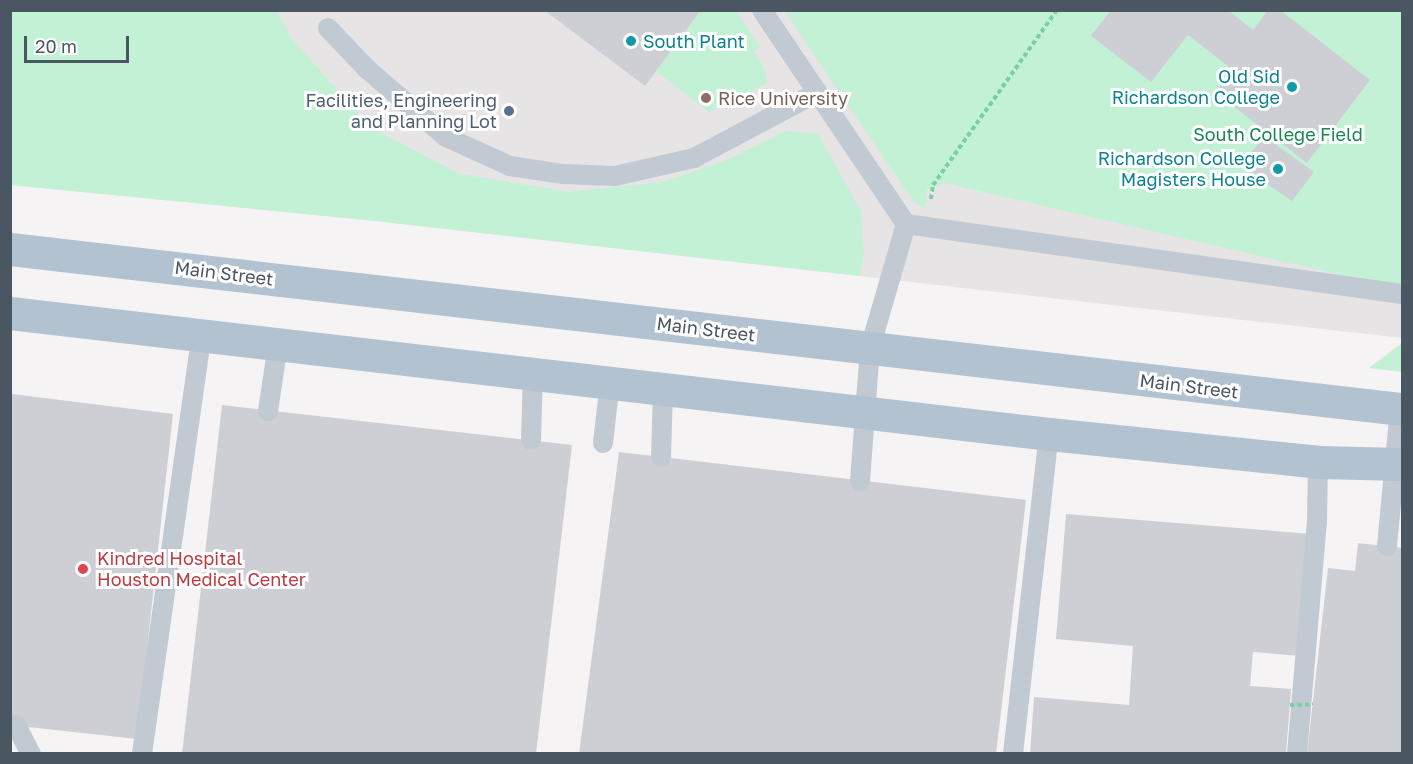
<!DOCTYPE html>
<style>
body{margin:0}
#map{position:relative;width:1413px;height:764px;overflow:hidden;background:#f5f3f3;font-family:"Golos Text",sans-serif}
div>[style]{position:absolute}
.education>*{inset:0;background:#e6e4e5}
.green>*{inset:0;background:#c3f1d5}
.building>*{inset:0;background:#cdcfd5}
.path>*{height:4px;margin-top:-2px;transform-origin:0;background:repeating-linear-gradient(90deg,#7ad0a6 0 4.5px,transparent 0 7.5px)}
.lane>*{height:20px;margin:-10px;padding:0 10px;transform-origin:10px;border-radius:10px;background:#c1cad2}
.primary>*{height:33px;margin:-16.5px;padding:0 16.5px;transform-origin:16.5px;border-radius:16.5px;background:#b3c2d1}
.path-bridge>*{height:4px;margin-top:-2px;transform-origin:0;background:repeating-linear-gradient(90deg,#7ad0a6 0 4.5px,transparent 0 7.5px)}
.dots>*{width:16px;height:16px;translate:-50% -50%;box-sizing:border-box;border:3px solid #fff;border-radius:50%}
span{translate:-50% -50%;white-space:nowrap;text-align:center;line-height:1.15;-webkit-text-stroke:6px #fff;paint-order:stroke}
.culture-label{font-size:18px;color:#0d838f}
.left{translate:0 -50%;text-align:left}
.right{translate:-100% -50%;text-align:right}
.education-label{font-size:18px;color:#785e54}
.service-label{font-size:18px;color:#4e5e75}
.park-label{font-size:18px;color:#17864f}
.street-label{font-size:18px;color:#4a5661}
.health-label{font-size:18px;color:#be3a42}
.frame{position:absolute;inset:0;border:12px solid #4a5661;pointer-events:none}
.scale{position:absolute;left:24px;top:36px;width:105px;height:27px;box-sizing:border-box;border:3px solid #4a5661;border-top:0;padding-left:8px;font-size:18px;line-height:21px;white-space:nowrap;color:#4a5661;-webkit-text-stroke:4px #fff;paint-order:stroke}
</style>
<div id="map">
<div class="education">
<i style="clip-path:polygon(10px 11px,1402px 11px,1402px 338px,367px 220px,11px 185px)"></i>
</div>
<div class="green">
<i style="clip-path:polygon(10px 11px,277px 11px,291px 38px,371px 128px,460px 174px,569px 192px,662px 182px,727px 160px,786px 131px,818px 134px,861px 211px,864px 255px,860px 276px,367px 220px,11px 185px)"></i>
<i style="clip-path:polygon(701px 11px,736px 11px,760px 48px,754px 51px,766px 73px,766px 84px,709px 112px,656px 71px)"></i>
<i style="clip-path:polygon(785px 11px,1402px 11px,1402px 289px,945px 183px,927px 189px,925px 209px,913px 201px)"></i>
<i style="clip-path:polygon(1402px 343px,1402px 372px,1369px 368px)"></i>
</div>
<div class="building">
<i style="clip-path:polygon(544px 10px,701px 10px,645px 86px)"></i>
<i style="clip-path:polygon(1111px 10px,1228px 10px,1253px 30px,1268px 10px,1280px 10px,1370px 80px,1307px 163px,1215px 92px,1233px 70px,1188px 35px,1151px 82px,1091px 36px)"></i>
<i style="clip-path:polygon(1264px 136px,1314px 172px,1292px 201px,1241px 166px)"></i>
<i style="clip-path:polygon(12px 394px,173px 414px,137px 739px,10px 725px)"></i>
<i style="clip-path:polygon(222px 405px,572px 445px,536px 754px,182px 754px)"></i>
<i style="clip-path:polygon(619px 452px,1026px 500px,996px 754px,579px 754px)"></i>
<i style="clip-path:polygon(1066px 514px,1311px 534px,1301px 656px,1253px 652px,1250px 686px,1291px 689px,1286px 754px,1030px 754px,1034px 697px,1129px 705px,1133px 646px,1056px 639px)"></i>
<i style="clip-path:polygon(1358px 543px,1402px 548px,1402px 754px,1307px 754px,1328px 568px,1355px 571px)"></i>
</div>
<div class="path">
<i style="left:931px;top:199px;width:14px;rotate:-82deg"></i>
<i style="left:933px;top:185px;width:214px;rotate:-54.7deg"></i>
</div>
<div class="lane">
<i style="left:762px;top:10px;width:258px;rotate:56.1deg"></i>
<i style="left:328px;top:28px;width:57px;rotate:46.4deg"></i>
<i style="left:367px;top:69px;width:104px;rotate:40.7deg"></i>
<i style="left:446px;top:137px;width:70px;rotate:24.4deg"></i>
<i style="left:510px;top:166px;width:54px;rotate:8.6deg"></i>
<i style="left:563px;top:174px;width:52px;rotate:2.2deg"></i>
<i style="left:615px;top:176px;width:81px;rotate:-12.8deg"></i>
<i style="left:694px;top:158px;width:140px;rotate:-28deg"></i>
<i style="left:906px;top:224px;width:501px;rotate:8.03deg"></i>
<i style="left:268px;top:411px;width:68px;rotate:-81.5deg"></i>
<i style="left:531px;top:440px;width:66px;rotate:-88.3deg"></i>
<i style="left:603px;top:443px;width:61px;rotate:-83.5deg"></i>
<i style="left:661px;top:457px;width:68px;rotate:-88.3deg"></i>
<i style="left:860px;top:481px;width:133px;rotate:-85.7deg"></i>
<i style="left:870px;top:348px;width:129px;rotate:-73.8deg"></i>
<i style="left:1387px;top:546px;width:138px;rotate:-84.6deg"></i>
<i style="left:16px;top:725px;width:33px;rotate:63deg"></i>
<i style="left:142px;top:754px;width:424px;rotate:-81.9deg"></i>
<i style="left:1013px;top:754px;width:322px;rotate:-83.6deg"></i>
<i style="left:1297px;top:754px;width:232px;rotate:-85.1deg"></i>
<i style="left:1317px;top:523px;width:61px;rotate:-89.1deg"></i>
</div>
<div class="primary">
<i style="left:10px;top:249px;width:1401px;rotate:6.56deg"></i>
<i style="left:10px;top:313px;width:1046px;rotate:6.64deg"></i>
<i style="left:1049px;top:434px;width:270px;rotate:5.9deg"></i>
<i style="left:1318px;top:462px;width:84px;rotate:1.4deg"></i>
</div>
<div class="path-bridge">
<i style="left:1290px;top:705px;width:23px;rotate:-2deg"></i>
</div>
<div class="dots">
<i style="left:631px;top:41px;background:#0f9aa8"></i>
<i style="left:1292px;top:87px;background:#0f9aa8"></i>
<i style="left:706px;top:98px;background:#8d6e63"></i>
<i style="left:509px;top:111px;background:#5c6f8a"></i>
<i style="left:1278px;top:169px;background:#0f9aa8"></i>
<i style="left:83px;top:569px;background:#e0444e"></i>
</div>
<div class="culture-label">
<span class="left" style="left:643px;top:41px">South Plant</span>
<span class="right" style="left:1280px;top:87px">Old Sid<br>Richardson College</span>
<span class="right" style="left:1266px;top:169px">Richardson College<br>Magisters House</span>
</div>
<div class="education-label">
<span class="left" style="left:718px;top:98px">Rice University</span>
</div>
<div class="service-label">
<span class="right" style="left:497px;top:111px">Facilities, Engineering<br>and Planning Lot</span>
</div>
<div class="park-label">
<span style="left:1278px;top:134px">South College Field</span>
</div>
<div class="street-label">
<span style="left:224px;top:273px;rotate:7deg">Main Street</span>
<span style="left:706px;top:329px;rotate:7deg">Main Street</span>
<span style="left:1189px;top:386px;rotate:7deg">Main Street</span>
</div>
<div class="health-label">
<span class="left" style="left:97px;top:569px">Kindred Hospital<br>Houston Medical Center</span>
</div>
<div class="frame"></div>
<div class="scale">20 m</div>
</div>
